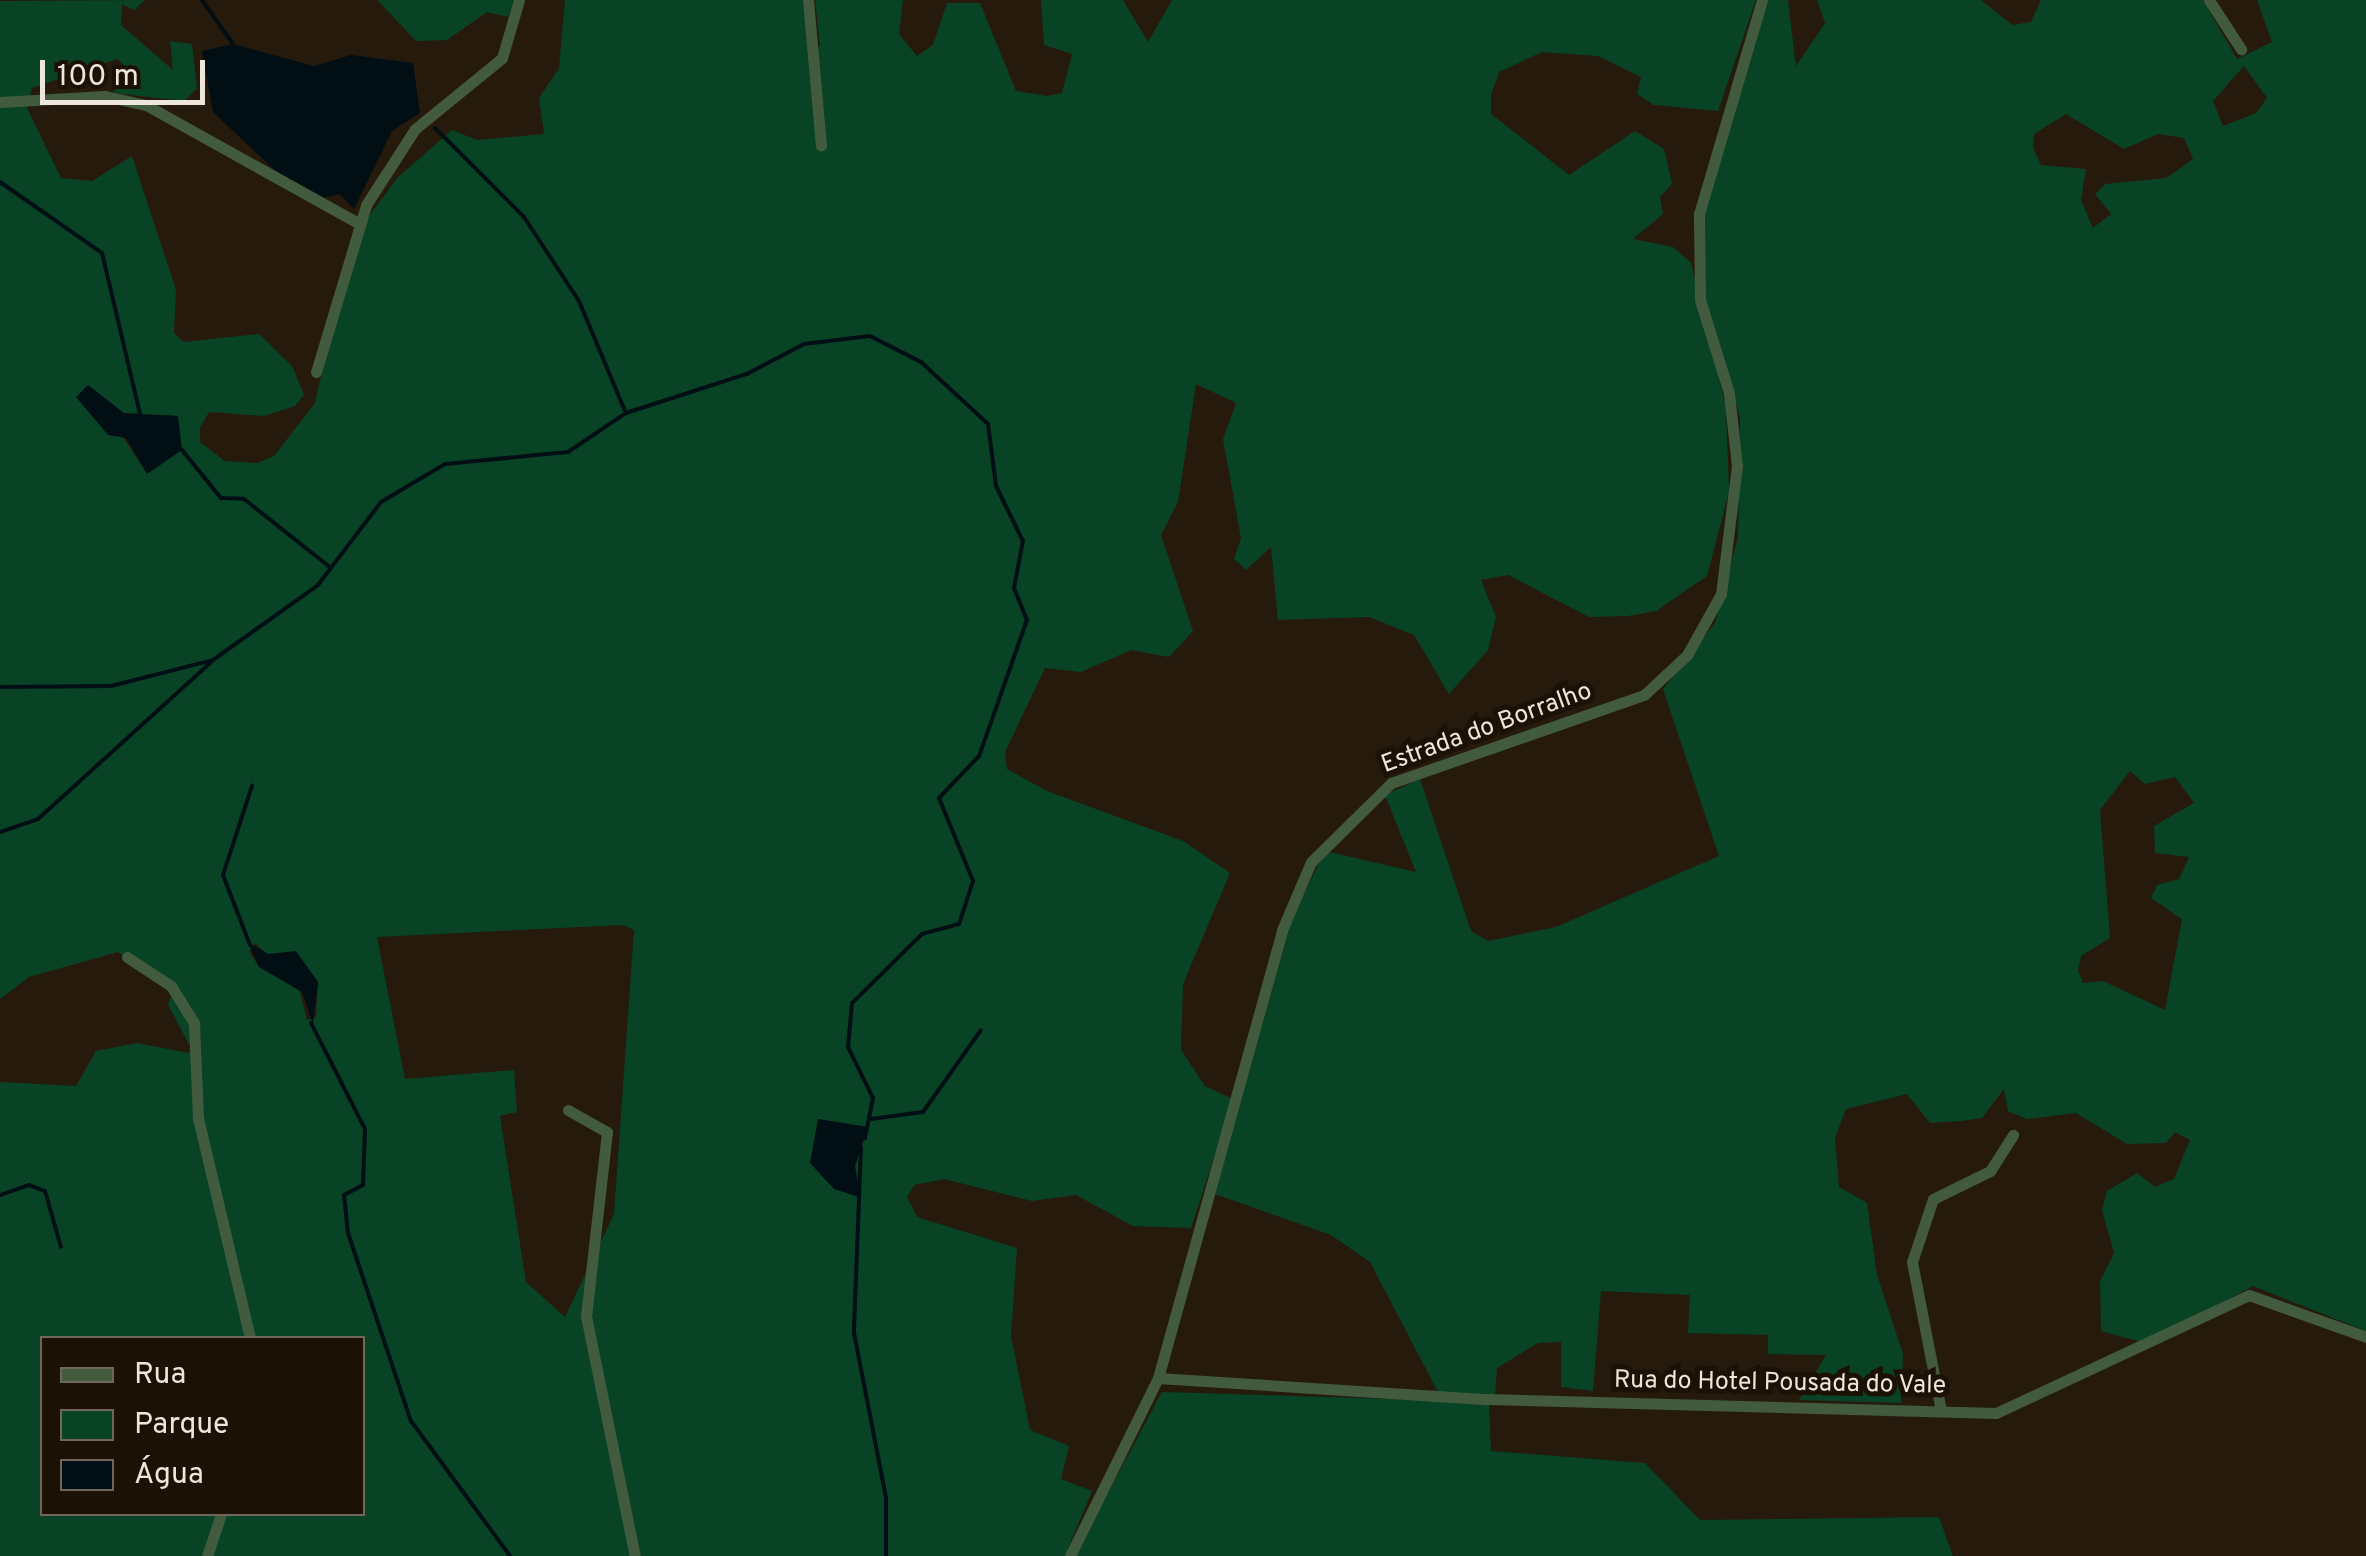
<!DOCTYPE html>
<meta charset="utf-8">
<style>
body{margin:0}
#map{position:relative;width:2366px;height:1556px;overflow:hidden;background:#261a0d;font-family:Overpass,sans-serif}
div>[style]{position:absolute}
.green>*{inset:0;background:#084325}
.water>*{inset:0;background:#010f14}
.stream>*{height:4px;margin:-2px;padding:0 2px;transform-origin:2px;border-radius:2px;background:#010f14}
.street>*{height:11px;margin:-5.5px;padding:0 5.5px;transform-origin:5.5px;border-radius:5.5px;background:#425b3e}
span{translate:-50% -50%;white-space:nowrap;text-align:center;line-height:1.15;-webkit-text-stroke:10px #1c1105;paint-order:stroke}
.street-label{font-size:25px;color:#eee6dd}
.legend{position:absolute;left:40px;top:1336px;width:325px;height:180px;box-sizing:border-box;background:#1c1105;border:2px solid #70665b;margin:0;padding:12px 18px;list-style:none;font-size:30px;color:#eee6dd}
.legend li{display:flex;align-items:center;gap:20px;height:50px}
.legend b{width:50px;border:2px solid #70665b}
.scale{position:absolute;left:40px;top:60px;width:165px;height:45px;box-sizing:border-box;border:5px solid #eee6dd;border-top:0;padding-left:12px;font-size:30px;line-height:35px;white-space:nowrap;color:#eee6dd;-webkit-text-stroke:8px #1c1105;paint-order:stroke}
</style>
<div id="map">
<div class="green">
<i style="clip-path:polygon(evenodd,145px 0,134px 10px,122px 4px,121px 25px,173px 70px,170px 41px,192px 44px,197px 88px,184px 101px,113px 93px,128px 69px,117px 59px,32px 88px,27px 108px,61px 178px,92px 181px,132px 156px,176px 290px,174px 333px,184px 342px,259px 334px,292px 366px,304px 395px,295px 406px,264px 416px,209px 412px,200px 428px,200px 442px,225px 461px,257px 463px,274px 456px,315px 403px,340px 292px,367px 219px,397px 178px,452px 130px,477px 140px,544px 134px,539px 98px,559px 68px,565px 0,804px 0,809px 53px,820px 46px,815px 0,903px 0,899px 34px,917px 56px,933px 45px,947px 3px,980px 3px,1016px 91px,1047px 96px,1062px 93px,1072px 54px,1044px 45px,1041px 0,1123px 0,1148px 42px,1172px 0,1756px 0,1718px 111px,1654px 105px,1637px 94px,1641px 77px,1598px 56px,1542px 52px,1499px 72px,1491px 95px,1491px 114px,1569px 175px,1635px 131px,1664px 149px,1672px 184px,1660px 197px,1663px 214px,1633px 239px,1673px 247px,1691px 263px,1726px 407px,1729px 492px,1707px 576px,1656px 611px,1628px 616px,1589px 617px,1508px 575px,1481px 580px,1496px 617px,1488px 650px,1449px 694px,1414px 635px,1369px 617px,1278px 620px,1271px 547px,1246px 570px,1234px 559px,1241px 538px,1223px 439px,1236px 403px,1196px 384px,1178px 502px,1161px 535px,1193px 631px,1169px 657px,1131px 650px,1081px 672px,1045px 668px,1005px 752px,1007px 769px,1047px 791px,1183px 841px,1230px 873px,1183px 984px,1181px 1050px,1205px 1086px,1233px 1099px,1191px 1228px,1133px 1226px,1076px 1195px,1032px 1201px,944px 1179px,914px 1185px,907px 1197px,917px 1217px,1017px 1248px,1011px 1336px,1030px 1430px,1069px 1446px,1061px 1479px,1092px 1491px,1065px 1556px,0 1556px,0 1082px,76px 1086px,96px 1051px,137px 1043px,189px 1053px,190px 1046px,168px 1005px,172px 993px,118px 952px,29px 977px,0 999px,0 1px,145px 0,88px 385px,124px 414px,178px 416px,147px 473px,88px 385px,145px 0,623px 925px,634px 930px,614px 1214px,565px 1317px,526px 1282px,500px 1116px,517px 1112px,514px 1070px,405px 1079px,377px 937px,623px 925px,145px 0,255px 943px,268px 955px,296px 952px,318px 982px,316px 1017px,307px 1020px,299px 988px,259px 967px,249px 951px,255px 943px,145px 0,818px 1119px,868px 1128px,855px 1166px,818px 1119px,145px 0,42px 1338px,362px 1338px,362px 1514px,42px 1514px,42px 1338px)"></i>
<i style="clip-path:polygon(377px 0,514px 0,508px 17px,487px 12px,447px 40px,416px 41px)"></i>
<i style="clip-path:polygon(evenodd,1765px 0,1788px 0,1796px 66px,1825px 23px,1817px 0,1981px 0,2012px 25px,2031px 22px,2041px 0,2203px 0,2237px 59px,2272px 42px,2257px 0,2366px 0,2366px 1331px,2253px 1286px,2145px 1343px,2101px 1331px,2100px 1281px,2114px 1253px,2102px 1210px,2107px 1191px,2137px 1173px,2155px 1187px,2174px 1179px,2190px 1140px,2175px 1132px,2166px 1143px,2127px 1144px,2076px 1113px,2027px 1119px,2008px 1111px,2004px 1089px,1982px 1118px,1961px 1121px,1930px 1123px,1907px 1094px,1846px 1109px,1835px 1138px,1839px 1187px,1867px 1203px,1877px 1275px,1903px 1354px,1901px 1403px,1799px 1400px,1826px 1355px,1768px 1354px,1768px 1335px,1688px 1333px,1690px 1295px,1601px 1291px,1593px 1391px,1561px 1387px,1561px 1342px,1538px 1343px,1497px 1368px,1495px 1395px,1438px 1392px,1370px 1262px,1331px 1235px,1215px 1194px,1292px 918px,1325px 851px,1416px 872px,1385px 795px,1420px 779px,1471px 931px,1488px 941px,1556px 927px,1719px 856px,1663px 689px,1715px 623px,1738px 537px,1740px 417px,1704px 295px,1701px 227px,1765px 0,2244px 66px,2267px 98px,2256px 113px,2223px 126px,2213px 101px,2244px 66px,1765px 0,2066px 114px,2124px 149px,2158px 134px,2184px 138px,2193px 159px,2166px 178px,2105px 184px,2095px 194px,2111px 214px,2093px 228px,2081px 200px,2086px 169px,2041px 165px,2033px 148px,2034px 134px,2066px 114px,1765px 0,2130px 771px,2145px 784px,2175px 777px,2194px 803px,2154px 826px,2155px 853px,2189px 857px,2179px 879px,2157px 885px,2151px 898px,2182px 919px,2165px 1010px,2103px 981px,2083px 983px,2078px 971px,2081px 956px,2110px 938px,2100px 810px,2130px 771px)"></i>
<i style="clip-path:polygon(1162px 1392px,1489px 1402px,1491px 1451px,1645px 1463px,1700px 1520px,1939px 1517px,1953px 1556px,1074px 1556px)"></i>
</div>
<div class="water">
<i style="clip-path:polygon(233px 44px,314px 66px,351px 55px,413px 63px,420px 113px,392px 131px,354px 209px,339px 194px,323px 198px,285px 180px,213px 112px,202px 51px)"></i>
<i style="clip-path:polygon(88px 385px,124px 413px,178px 416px,182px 450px,147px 474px,126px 438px,108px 435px,76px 397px)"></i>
<i style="clip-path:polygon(248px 942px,268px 954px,296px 951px,318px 982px,313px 1025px,302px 992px,259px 967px)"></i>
<i style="clip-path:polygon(818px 1119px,868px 1127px,855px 1166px,861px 1198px,834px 1189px,810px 1163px)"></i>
</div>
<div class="stream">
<i style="left:202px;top:0;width:54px;rotate:54.8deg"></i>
<i style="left:435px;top:128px;width:126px;rotate:45deg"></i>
<i style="left:524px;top:217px;width:100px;rotate:56.8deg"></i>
<i style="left:579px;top:301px;width:119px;rotate:67.3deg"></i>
<i style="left:0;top:182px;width:124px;rotate:34.8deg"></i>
<i style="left:102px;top:253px;width:165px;rotate:76.7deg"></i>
<i style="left:182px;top:450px;width:62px;rotate:50.9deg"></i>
<i style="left:221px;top:498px;width:23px;rotate:2deg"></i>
<i style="left:244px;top:499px;width:111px;rotate:38.4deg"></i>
<i style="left:0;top:687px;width:111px;rotate:-0.5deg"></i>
<i style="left:111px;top:686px;width:105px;rotate:-14.3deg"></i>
<i style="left:213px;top:660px;width:129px;rotate:-35.5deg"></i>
<i style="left:318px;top:585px;width:104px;rotate:-52.8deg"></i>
<i style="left:381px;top:502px;width:74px;rotate:-30.7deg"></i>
<i style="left:445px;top:464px;width:124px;rotate:-5.6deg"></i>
<i style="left:568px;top:452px;width:70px;rotate:-33.9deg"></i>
<i style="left:626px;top:413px;width:127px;rotate:-17.9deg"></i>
<i style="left:747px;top:374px;width:64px;rotate:-27.8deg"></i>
<i style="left:804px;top:344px;width:66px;rotate:-6.9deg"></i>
<i style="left:870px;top:336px;width:57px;rotate:27deg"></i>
<i style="left:921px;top:362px;width:91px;rotate:42.8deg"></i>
<i style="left:988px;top:424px;width:63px;rotate:82.6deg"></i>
<i style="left:996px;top:486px;width:61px;rotate:63.9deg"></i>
<i style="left:1023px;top:541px;width:48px;rotate:100.8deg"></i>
<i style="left:1014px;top:588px;width:35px;rotate:68deg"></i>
<i style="left:1027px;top:620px;width:144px;rotate:109.4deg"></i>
<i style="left:979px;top:756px;width:58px;rotate:133.6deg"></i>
<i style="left:939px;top:798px;width:90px;rotate:67.7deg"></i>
<i style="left:973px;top:881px;width:45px;rotate:108deg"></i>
<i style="left:959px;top:924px;width:38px;rotate:165deg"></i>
<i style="left:922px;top:934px;width:98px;rotate:135.4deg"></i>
<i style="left:852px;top:1003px;width:44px;rotate:95.2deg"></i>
<i style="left:848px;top:1047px;width:57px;rotate:63.9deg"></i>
<i style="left:873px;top:1098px;width:41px;rotate:101.3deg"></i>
<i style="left:0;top:832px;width:40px;rotate:-18.9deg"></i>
<i style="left:38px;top:819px;width:235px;rotate:-42.2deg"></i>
<i style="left:250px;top:945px;width:75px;rotate:-111.1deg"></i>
<i style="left:223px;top:875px;width:94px;rotate:-72deg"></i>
<i style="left:311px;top:1023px;width:119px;rotate:63deg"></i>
<i style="left:365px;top:1129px;width:56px;rotate:92deg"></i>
<i style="left:363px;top:1185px;width:21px;rotate:152deg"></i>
<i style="left:344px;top:1195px;width:38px;rotate:84deg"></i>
<i style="left:348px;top:1233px;width:198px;rotate:71.5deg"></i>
<i style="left:411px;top:1421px;width:167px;rotate:53.7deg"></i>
<i style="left:871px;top:1119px;width:52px;rotate:-7.7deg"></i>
<i style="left:923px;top:1112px;width:100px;rotate:-54.7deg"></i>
<i style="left:861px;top:1147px;width:186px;rotate:92.2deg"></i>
<i style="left:854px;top:1333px;width:168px;rotate:79deg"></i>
<i style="left:886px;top:1498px;width:58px;rotate:90deg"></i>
<i style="left:0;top:1195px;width:31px;rotate:-19deg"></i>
<i style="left:29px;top:1185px;width:17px;rotate:21deg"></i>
<i style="left:45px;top:1191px;width:58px;rotate:74.1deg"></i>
</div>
<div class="street">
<i style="left:808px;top:0;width:146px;rotate:84.9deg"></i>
<i style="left:2209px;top:0;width:59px;rotate:56.9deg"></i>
<i style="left:0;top:102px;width:105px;rotate:-3.3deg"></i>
<i style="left:105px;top:96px;width:42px;rotate:12.4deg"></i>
<i style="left:146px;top:105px;width:243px;rotate:29.1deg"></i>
<i style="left:316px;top:372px;width:174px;rotate:-73.3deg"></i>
<i style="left:366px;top:205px;width:90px;rotate:-57.2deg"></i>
<i style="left:415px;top:129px;width:112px;rotate:-39.2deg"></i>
<i style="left:502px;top:58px;width:60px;rotate:-73.7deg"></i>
<i style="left:127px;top:957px;width:53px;rotate:33.4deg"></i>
<i style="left:171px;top:986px;width:44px;rotate:58.1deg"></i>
<i style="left:194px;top:1023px;width:95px;rotate:87.6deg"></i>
<i style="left:198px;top:1118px;width:226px;rotate:76.7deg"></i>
<i style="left:568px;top:1110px;width:45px;rotate:29.4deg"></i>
<i style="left:607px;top:1132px;width:185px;rotate:96.5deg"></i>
<i style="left:586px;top:1316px;width:245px;rotate:78.5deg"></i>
<i style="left:1158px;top:1378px;width:330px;rotate:3.7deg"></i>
<i style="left:1487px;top:1399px;width:509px;rotate:1.58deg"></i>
<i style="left:1996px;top:1413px;width:279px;rotate:-25deg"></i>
<i style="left:2249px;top:1295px;width:124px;rotate:19.7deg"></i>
<i style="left:1941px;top:1411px;width:152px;rotate:-101deg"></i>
<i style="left:1912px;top:1262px;width:66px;rotate:-71.6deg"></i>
<i style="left:1933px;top:1199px;width:64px;rotate:-26.2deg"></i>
<i style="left:1990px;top:1171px;width:43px;rotate:-57.4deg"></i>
<i style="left:207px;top:1556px;width:44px;rotate:-71.6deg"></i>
<i style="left:1070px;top:1556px;width:199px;rotate:-63.7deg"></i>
<i style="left:1158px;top:1378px;width:465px;rotate:-74.5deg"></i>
<i style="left:1282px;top:930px;width:74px;rotate:-66.9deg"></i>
<i style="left:1311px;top:862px;width:112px;rotate:-44.6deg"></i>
<i style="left:1391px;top:783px;width:268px;rotate:-19.2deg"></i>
<i style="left:1644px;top:695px;width:59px;rotate:-42.9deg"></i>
<i style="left:1687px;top:655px;width:70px;rotate:-60.9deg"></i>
<i style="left:1721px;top:594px;width:129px;rotate:-82.9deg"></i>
<i style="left:1737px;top:466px;width:73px;rotate:-96.3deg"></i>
<i style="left:1729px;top:393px;width:97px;rotate:-107.3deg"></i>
<i style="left:1700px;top:300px;width:86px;rotate:-90.7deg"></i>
<i style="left:1699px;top:214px;width:223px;rotate:-73.6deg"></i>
</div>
<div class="street-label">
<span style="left:1487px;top:729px;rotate:-20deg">Estrada do Borralho</span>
<span style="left:1780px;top:1384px;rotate:1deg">Rua do Hotel Pousada do Vale</span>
</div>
<ul class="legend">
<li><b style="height:12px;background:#425b3e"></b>Rua</li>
<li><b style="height:28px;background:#084325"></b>Parque</li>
<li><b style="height:28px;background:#010f14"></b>Água</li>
</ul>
<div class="scale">100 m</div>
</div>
